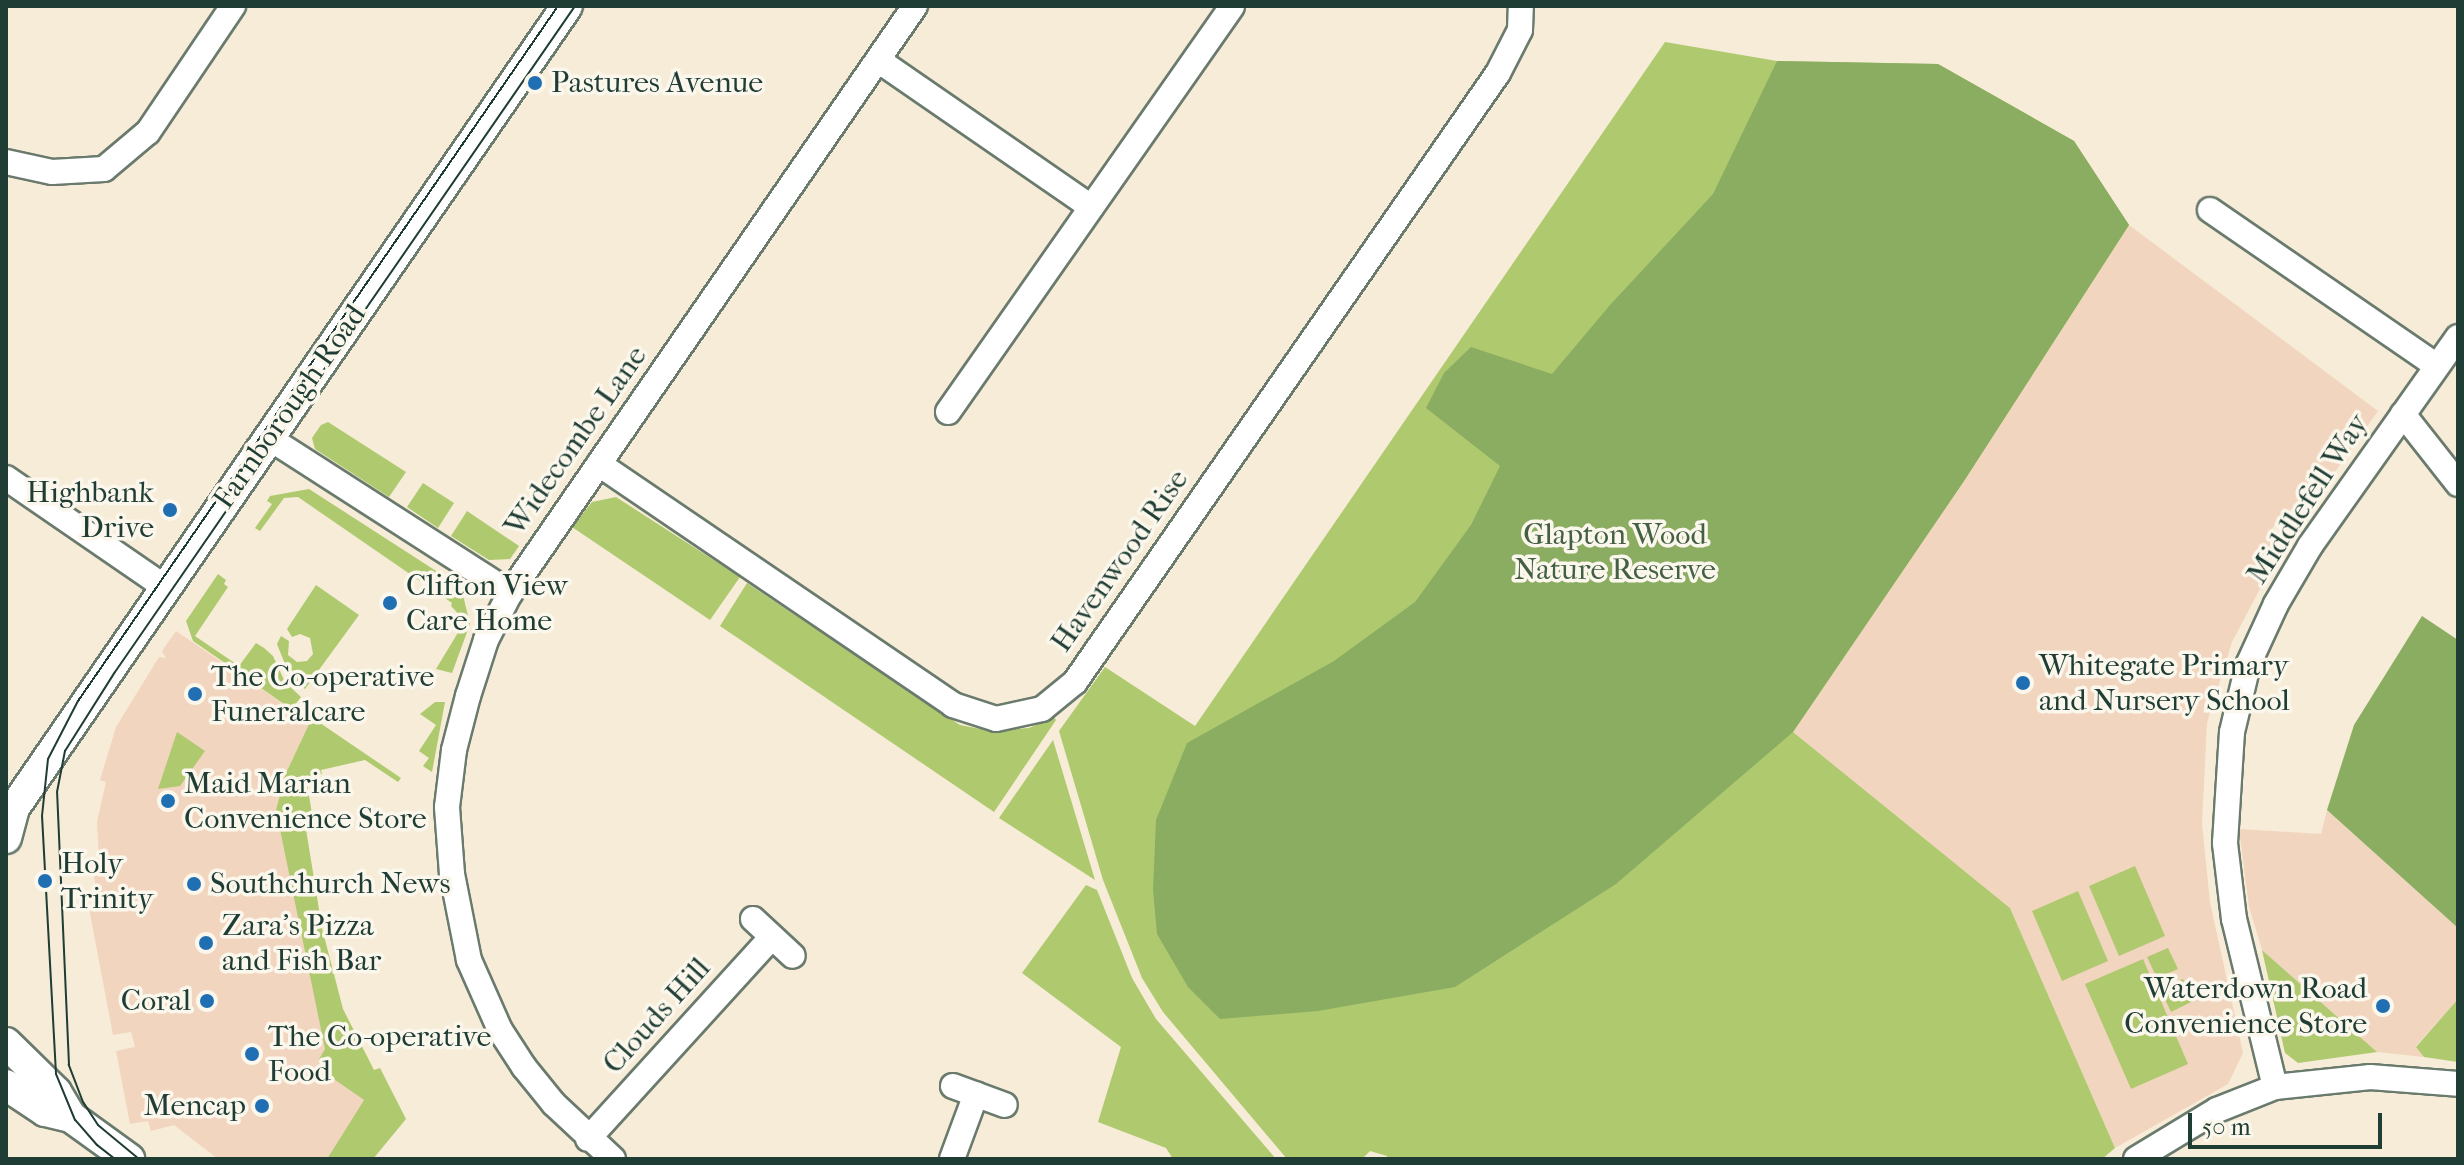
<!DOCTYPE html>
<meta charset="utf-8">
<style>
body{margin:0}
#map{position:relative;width:2464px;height:1165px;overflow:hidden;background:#f6ecd7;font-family:"IM FELL French Canon",serif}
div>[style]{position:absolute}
.built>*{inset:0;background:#f2d5be}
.green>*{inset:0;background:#afc96f}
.forest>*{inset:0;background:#8bad62}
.roads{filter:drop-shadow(2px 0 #6a7a6d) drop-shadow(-2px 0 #6a7a6d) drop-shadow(0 2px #6a7a6d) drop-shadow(0 -2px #6a7a6d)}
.minor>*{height:24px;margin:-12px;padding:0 12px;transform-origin:12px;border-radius:12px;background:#fff}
.tertiary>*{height:30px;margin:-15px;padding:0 15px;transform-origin:15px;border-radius:15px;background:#fff}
.tram>*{height:2px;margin:-1px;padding:0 1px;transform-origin:1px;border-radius:1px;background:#1f3d34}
.dots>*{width:22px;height:22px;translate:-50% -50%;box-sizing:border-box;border:4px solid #fbf7ec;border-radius:50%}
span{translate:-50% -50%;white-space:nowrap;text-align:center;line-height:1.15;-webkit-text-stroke:7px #fbf7ec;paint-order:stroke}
.poi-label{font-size:30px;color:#1f3d34}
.left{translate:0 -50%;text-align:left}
.right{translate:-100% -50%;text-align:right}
.street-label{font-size:30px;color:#1f3d34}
.park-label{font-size:30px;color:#436043}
.frame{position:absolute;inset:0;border:8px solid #1f3d34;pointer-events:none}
.scale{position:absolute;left:2188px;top:1113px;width:194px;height:36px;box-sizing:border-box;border:4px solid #1f3d34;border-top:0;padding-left:10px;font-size:24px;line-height:28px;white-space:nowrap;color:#1f3d34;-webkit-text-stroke:6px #fbf7ec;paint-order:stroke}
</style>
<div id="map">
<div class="built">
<i style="clip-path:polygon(2129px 225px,2378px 411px,2317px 497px,2284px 513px,2271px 530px,2271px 568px,2232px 642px,2207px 723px,2202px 824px,2210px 902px,2243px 1053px,2228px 1084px,2115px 1148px,2010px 908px,1793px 732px,1964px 481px)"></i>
<i style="clip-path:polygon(176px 631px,310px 722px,286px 773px,325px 1049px,319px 1059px,364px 1100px,327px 1159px,218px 1159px,174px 1125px,151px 1131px,148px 1121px,130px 1124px,116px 1051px,135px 1047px,131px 1032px,113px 1035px,89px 908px,99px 905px,91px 860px,99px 858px,97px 822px,106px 782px,100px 780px,116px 727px,159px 657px,166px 658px,162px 651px)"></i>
<i style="clip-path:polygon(2327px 810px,2458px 928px,2458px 999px,2416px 1046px,2424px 1057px,2377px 1052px,2262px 950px,2249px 907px,2239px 829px,2321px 834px)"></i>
</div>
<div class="green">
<i style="clip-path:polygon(1665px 42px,1777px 61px,1938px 64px,2074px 141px,2129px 225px,1964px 481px,1793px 732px,2010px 908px,2115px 1148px,2102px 1159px,1387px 1159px,1387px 1156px,1370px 1151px,1362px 1159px,1287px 1159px,1163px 1012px,1142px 978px,1103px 880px,1059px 731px,1105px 667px,1195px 726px)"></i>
<i style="clip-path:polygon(328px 422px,406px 472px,389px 497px,315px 449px,312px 438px,321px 425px)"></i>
<i style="clip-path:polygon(423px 483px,454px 503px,438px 528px,407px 507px)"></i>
<i style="clip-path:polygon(309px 489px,461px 587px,470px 624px,452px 673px,436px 669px,465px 621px,451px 606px,452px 603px,298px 497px,284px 498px,260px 531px,255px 528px,272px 504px,267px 501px,270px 496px)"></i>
<i style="clip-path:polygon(616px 497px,740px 577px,710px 620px,572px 527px,592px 502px)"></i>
<i style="clip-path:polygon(467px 511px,519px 546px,510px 559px,489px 560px,451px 536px)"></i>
<i style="clip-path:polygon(218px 574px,226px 580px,224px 584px,228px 587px,195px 636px,239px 666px,256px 643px,264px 648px,273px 656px,285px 682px,301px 697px,294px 706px,308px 716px,311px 712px,319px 718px,317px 721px,401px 778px,398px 782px,365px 760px,321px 770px,322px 774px,306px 777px,312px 814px,304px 817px,322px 928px,343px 1009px,374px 1070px,380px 1068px,406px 1119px,373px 1159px,327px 1159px,364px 1100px,321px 1070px,319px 1059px,325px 1049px,276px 810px,286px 773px,310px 722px,193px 641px,186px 621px)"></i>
<i style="clip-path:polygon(747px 583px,960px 725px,991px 731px,1029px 728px,1054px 717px,1056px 720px,994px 812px,720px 626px)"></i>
<i style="clip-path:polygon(316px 585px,359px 615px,305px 689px,291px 679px,277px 644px,281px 636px,289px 641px,288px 655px,297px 662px,307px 661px,313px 654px,310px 638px,300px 634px,292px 637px,287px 629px)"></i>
<i style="clip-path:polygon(435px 702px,445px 702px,432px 772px,423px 766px,429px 758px,419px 751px,436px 725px,420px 714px)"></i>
<i style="clip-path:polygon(177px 732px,205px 751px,180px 786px,158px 789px)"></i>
<i style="clip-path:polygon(1053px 740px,1095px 880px,999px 818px)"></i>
<i style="clip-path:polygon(2135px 866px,2165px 936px,2119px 956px,2089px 886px)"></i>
<i style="clip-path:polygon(1086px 885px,1097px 890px,1132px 978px,1156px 1019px,1276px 1159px,1173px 1159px,1166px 1148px,1098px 1122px,1121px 1047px,1022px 973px)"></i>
<i style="clip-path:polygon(2078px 891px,2108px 961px,2062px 981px,2032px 911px)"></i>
<i style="clip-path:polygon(2168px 948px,2178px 969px,2157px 978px,2147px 957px)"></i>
<i style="clip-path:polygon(2262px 950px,2377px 1052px,2298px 1063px,2285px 1053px)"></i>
<i style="clip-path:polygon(2143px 959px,2188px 1064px,2131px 1089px,2085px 984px)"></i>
<i style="clip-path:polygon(2183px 979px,2193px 1001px,2171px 1012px,2160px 989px)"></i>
<i style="clip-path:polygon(2458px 999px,2458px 1062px,2424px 1057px,2416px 1047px)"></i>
</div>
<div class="forest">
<i style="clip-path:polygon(1777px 61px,1938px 64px,2074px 141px,2129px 225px,1964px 481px,1793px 732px,1616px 884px,1455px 987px,1318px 1011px,1220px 1019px,1188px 987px,1157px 934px,1153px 890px,1156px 820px,1187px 743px,1334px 661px,1415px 602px,1471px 525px,1500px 466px,1426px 408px,1444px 373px,1471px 347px,1552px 374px,1610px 305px,1713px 194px)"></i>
<i style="clip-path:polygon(2422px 616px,2458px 640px,2458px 928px,2327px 810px,2354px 725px)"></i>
</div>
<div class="roads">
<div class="minor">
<i style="left:878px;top:60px;width:259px;rotate:34.6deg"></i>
<i style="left:6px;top:162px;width:47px;rotate:12.3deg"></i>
<i style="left:52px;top:172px;width:52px;rotate:-3.3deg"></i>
<i style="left:104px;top:169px;width:57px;rotate:-40.1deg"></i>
<i style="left:148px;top:132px;width:152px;rotate:-56deg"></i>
<i style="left:2210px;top:210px;width:275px;rotate:34.5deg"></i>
<i style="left:948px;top:412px;width:495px;rotate:-55deg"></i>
<i style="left:2403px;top:414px;width:89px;rotate:51.8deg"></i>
<i style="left:269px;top:438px;width:287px;rotate:32.7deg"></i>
<i style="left:599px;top:464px;width:428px;rotate:34.2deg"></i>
<i style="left:953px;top:705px;width:45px;rotate:18deg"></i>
<i style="left:996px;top:719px;width:47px;rotate:-12.3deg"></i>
<i style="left:1042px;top:709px;width:43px;rotate:-39.3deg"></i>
<i style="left:1075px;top:682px;width:741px;rotate:-55.22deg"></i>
<i style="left:1498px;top:73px;width:48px;rotate:-62.9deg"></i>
<i style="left:1520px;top:30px;width:24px;rotate:-88deg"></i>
<i style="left:6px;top:478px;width:194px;rotate:34.5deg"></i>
<i style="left:753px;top:919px;width:54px;rotate:42.8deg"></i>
<i style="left:953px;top:1086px;width:55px;rotate:20.1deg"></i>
<i style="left:2275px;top:1087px;width:173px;rotate:-103.7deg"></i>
<i style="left:2234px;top:919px;width:77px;rotate:-96.8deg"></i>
<i style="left:2225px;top:843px;width:111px;rotate:-86.4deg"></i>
<i style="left:2232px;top:732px;width:69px;rotate:-76.6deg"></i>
<i style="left:2248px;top:665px;width:67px;rotate:-65.3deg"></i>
<i style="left:2276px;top:604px;width:67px;rotate:-59.6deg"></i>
<i style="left:2310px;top:546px;width:256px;rotate:-54.7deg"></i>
<i style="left:588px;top:1139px;width:273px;rotate:-47.7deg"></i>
<i style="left:613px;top:1159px;width:81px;rotate:-137deg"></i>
<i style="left:554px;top:1104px;width:48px;rotate:-129deg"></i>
<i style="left:524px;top:1067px;width:44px;rotate:-123deg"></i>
<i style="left:500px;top:1030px;width:77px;rotate:-113.9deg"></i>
<i style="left:469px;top:960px;width:88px;rotate:-101.2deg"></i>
<i style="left:452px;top:874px;width:67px;rotate:-94.3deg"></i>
<i style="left:447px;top:807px;width:57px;rotate:-83deg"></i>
<i style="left:454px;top:750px;width:56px;rotate:-75.5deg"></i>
<i style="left:468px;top:696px;width:59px;rotate:-72.2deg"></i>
<i style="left:486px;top:640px;width:53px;rotate:-62.9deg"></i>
<i style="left:510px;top:593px;width:713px;rotate:-55.4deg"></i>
<i style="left:952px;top:1159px;width:69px;rotate:-69.7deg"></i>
<i style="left:2136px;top:1159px;width:95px;rotate:-31.2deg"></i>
<i style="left:2217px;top:1110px;width:62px;rotate:-21.6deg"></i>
<i style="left:2275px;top:1087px;width:96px;rotate:-6deg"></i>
<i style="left:2370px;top:1077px;width:88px;rotate:4.5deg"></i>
</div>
<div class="tertiary">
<i style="left:6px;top:838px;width:31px;rotate:-75deg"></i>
<i style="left:14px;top:808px;width:974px;rotate:-55.41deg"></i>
<i style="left:6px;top:1043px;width:70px;rotate:44.4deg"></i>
<i style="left:56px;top:1092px;width:29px;rotate:59deg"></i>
<i style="left:71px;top:1117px;width:72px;rotate:35.9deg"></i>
<i style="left:6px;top:1085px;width:47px;rotate:33.7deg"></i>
<i style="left:45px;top:1111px;width:27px;rotate:13deg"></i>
</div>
</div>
<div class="tram">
<i style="left:115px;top:1159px;width:23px;rotate:-142deg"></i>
<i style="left:97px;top:1145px;width:33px;rotate:-131deg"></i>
<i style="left:75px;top:1120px;width:50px;rotate:-112.4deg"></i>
<i style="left:56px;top:1074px;width:258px;rotate:-93.1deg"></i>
<i style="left:42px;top:816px;width:57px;rotate:-84deg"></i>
<i style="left:48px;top:759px;width:65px;rotate:-62.7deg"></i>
<i style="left:78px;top:701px;width:845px;rotate:-55.37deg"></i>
<i style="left:139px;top:1159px;width:53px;rotate:-140.3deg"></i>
<i style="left:98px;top:1125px;width:27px;rotate:-123deg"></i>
<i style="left:83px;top:1102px;width:40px;rotate:-111deg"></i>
<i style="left:69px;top:1065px;width:273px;rotate:-92.5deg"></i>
<i style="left:57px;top:792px;width:42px;rotate:-79deg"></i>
<i style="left:65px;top:751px;width:93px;rotate:-57.7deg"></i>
<i style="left:115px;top:672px;width:809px;rotate:-55.37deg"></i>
</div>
<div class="dots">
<i style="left:535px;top:83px;background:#1f6fb2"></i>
<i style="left:170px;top:510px;background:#1f6fb2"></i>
<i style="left:390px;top:603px;background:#1f6fb2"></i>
<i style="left:2023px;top:683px;background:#1f6fb2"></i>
<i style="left:195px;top:694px;background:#1f6fb2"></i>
<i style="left:168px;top:801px;background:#1f6fb2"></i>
<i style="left:45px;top:881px;background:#1f6fb2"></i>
<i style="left:194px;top:884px;background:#1f6fb2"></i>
<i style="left:206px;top:943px;background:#1f6fb2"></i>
<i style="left:207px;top:1001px;background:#1f6fb2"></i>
<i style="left:2383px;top:1006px;background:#1f6fb2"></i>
<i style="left:252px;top:1054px;background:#1f6fb2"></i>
<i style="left:262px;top:1106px;background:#1f6fb2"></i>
</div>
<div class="poi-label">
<span class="left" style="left:551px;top:83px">Pastures Avenue</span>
<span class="right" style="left:154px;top:510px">Highbank<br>Drive</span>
<span class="left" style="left:406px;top:603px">Clifton View<br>Care Home</span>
<span class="left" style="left:2039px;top:683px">Whitegate Primary<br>and Nursery School</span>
<span class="left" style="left:211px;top:694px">The Co-operative<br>Funeralcare</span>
<span class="left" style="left:184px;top:801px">Maid Marian<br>Convenience Store</span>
<span class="left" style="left:61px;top:881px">Holy<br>Trinity</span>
<span class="left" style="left:210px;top:884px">Southchurch News</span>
<span class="left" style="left:222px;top:943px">Zara’s Pizza<br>and Fish Bar</span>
<span class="right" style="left:2367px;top:1006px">Waterdown Road<br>Convenience Store</span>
<span class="right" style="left:191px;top:1001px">Coral</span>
<span class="left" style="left:268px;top:1054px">The Co-operative<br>Food</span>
<span class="right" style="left:246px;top:1106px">Mencap</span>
</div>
<div class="street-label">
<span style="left:290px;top:407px;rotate:-55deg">Farnborough Road</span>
<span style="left:576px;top:441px;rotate:-55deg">Widecombe Lane</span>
<span style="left:2308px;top:499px;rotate:-57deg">Middlefell Way</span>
<span style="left:1120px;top:561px;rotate:-55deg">Havenwood Rise</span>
<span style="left:657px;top:1016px;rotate:-48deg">Clouds Hill</span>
</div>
<div class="park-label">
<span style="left:1615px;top:552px">Glapton Wood<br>Nature Reserve</span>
</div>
<div class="frame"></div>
<div class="scale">50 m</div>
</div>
